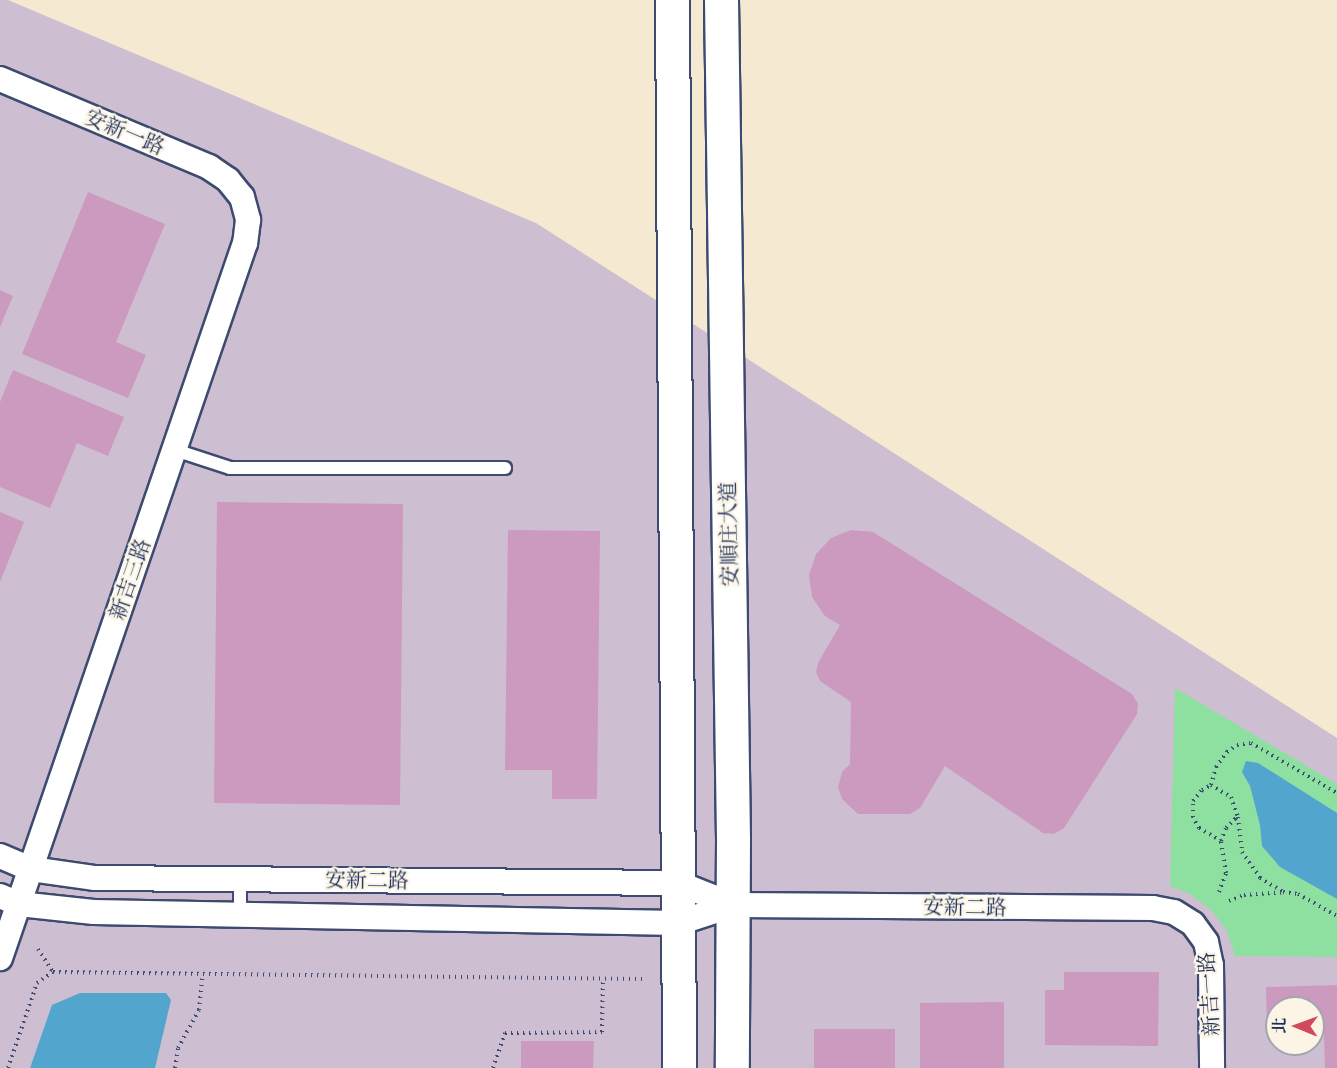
<!DOCTYPE html>
<meta charset="utf-8">
<style>
body{margin:0}
#map{position:relative;width:1337px;height:1068px;overflow:hidden;background:#f6e9d1;font-family:"Gentium Book Plus","Noto Serif TC",serif}
div>[style]{position:absolute}
.industrial>*{inset:0;background:#cebed1}
.green>*{inset:0;background:#8ee0a0}
.water>*{inset:0;background:#52a6ce}
.building>*{inset:0;background:#cc9abe}
.path>*{height:4px;margin-top:-2px;transform-origin:0;background:repeating-linear-gradient(90deg,#3c4b6f 0 1.5px,transparent 0 6px)}
.roads{filter:drop-shadow(2px 0 #3c4b6f) drop-shadow(-2px 0 #3c4b6f) drop-shadow(0 2px #3c4b6f) drop-shadow(0 -2px #3c4b6f)}
.lane>*{height:12px;margin:-6px;padding:0 6px;transform-origin:6px;border-radius:6px;background:#fff}
.street>*{height:24px;margin:-12px;padding:0 12px;transform-origin:12px;border-radius:12px;background:#fff}
.secondary>*{height:33px;margin:-16.5px;padding:0 16.5px;transform-origin:16.5px;border-radius:16.5px;background:#fff}
span{translate:-50% -50%;white-space:nowrap;text-align:center;line-height:1.15;-webkit-text-stroke:4.5px #fcf5e5;paint-order:stroke}
.street-label{font-size:21px;color:#1b2f5e}
.north{position:absolute;left:1265px;top:996px;width:60px;height:60px;box-sizing:border-box;background:#fcf5e5;border:2px solid #a2a6af;border-radius:50%;rotate:271deg;font-size:16px;font-weight:700;line-height:24px;text-align:center;color:#1b2f5e}
.north::after{content:'';display:block;margin:auto;width:21px;height:27px;background:#d1495b;clip-path:polygon(50% 0,100% 100%,50% 72%,0 100%)}
</style>
<div id="map">
<div class="industrial">
<i style="clip-path:polygon(evenodd,0 0,8px 0,536px 223px,1337px 738px,1337px 1068px,0 1068px,0 0,1277px 1008px,1313px 1008px,1313px 1044px,1277px 1044px,1277px 1008px)"></i>
</div>
<div class="green">
<i style="clip-path:polygon(1175px 688px,1337px 784px,1337px 957px,1235px 956px,1227px 931px,1212px 911px,1190px 894px,1170px 886px)"></i>
</div>
<div class="water">
<i style="clip-path:polygon(1246px 761px,1258px 763px,1337px 813px,1337px 899px,1280px 867px,1262px 846px,1260px 825px,1250px 786px,1242px 772px)"></i>
<i style="clip-path:polygon(80px 993px,166px 993px,171px 1000px,155px 1068px,30px 1068px,52px 1005px)"></i>
</div>
<div class="building">
<i style="clip-path:polygon(88px 192px,165px 224px,116px 342px,146px 355px,128px 398px,22px 354px)"></i>
<i style="clip-path:polygon(0 290px,13px 296px,0 327px)"></i>
<i style="clip-path:polygon(13px 370px,124px 417px,108px 456px,77px 443px,50px 508px,0 487px,0 402px)"></i>
<i style="clip-path:polygon(217px 502px,403px 504px,400px 805px,214px 803px)"></i>
<i style="clip-path:polygon(0 512px,24px 522px,0 582px)"></i>
<i style="clip-path:polygon(508px 530px,600px 531px,597px 799px,552px 799px,552px 770px,505px 770px)"></i>
<i style="clip-path:polygon(851px 530px,873px 532px,1132px 694px,1138px 704px,1137px 714px,1064px 828px,1054px 834px,1043px 833px,945px 766px,920px 808px,910px 814px,858px 814px,842px 799px,838px 787px,842px 772px,850px 764px,851px 702px,820px 681px,816px 672px,818px 663px,840px 625px,825px 616px,812px 597px,809px 575px,816px 554px,831px 538px)"></i>
<i style="clip-path:polygon(1064px 972px,1159px 972px,1158px 1046px,1045px 1045px,1045px 990px,1064px 990px)"></i>
<i style="clip-path:polygon(1337px 985px,1337px 1068px,1325px 1068px,1324px 1034px,1313px 1035px,1313px 1008px,1277px 1008px,1277px 1036px,1267px 1036px,1266px 987px)"></i>
<i style="clip-path:polygon(1004px 1002px,1004px 1068px,920px 1068px,920px 1003px)"></i>
<i style="clip-path:polygon(814px 1029px,895px 1029px,895px 1068px,814px 1068px)"></i>
<i style="clip-path:polygon(521px 1041px,594px 1041px,593px 1068px,521px 1068px)"></i>
</div>
<div class="path">
<i style="left:1211px;top:785px;width:23px;rotate:31deg"></i>
<i style="left:1231px;top:797px;width:21px;rotate:71deg"></i>
<i style="left:1238px;top:817px;width:35px;rotate:83deg"></i>
<i style="left:1242px;top:852px;width:32px;rotate:55deg"></i>
<i style="left:1260px;top:878px;width:27px;rotate:31deg"></i>
<i style="left:1221px;top:841px;width:14px;rotate:-69deg"></i>
<i style="left:1226px;top:828px;width:16px;rotate:-45deg"></i>
<i style="left:1219px;top:892px;width:20px;rotate:-70deg"></i>
<i style="left:1226px;top:873px;width:32px;rotate:-99deg"></i>
<i style="left:1221px;top:841px;width:26px;rotate:-149deg"></i>
<i style="left:1199px;top:828px;width:13px;rotate:-119deg"></i>
<i style="left:1193px;top:817px;width:16px;rotate:-90deg"></i>
<i style="left:1193px;top:801px;width:14px;rotate:-51deg"></i>
<i style="left:1202px;top:790px;width:10px;rotate:-29deg"></i>
<i style="left:1211px;top:785px;width:19px;rotate:-74deg"></i>
<i style="left:1216px;top:767px;width:19px;rotate:-54deg"></i>
<i style="left:1227px;top:752px;width:12px;rotate:-35deg"></i>
<i style="left:1237px;top:745px;width:14px;rotate:-8deg"></i>
<i style="left:1251px;top:743px;width:99px;rotate:30.2deg"></i>
<i style="left:1229px;top:901px;width:16px;rotate:-22deg"></i>
<i style="left:1244px;top:895px;width:39px;rotate:-4deg"></i>
<i style="left:1283px;top:892px;width:15px;rotate:8deg"></i>
<i style="left:1298px;top:894px;width:45px;rotate:29.4deg"></i>
<i style="left:38px;top:949px;width:27px;rotate:57deg"></i>
<i style="left:8px;top:1068px;width:90px;rotate:-71.2deg"></i>
<i style="left:37px;top:983px;width:19px;rotate:-35deg"></i>
<i style="left:53px;top:972px;width:589px;rotate:0.68deg"></i>
<i style="left:175px;top:1068px;width:20px;rotate:-81deg"></i>
<i style="left:178px;top:1048px;width:43px;rotate:-61.1deg"></i>
<i style="left:199px;top:1010px;width:36px;rotate:-84deg"></i>
<i style="left:493px;top:1068px;width:37px;rotate:-71deg"></i>
<i style="left:505px;top:1033px;width:97px;rotate:-0.6deg"></i>
<i style="left:602px;top:1032px;width:53px;rotate:-88.9deg"></i>
</div>
<div class="roads">
<div class="lane">
<i style="left:175px;top:450px;width:58px;rotate:18.1deg"></i>
<i style="left:230px;top:468px;width:275px"></i>
<i style="left:240px;top:879px;width:36px;rotate:90deg"></i>
</div>
<div class="street">
<i style="left:0;top:79px;width:227px;rotate:22.8deg"></i>
<i style="left:209px;top:167px;width:23px;rotate:34deg"></i>
<i style="left:228px;top:180px;width:22px;rotate:51deg"></i>
<i style="left:242px;top:197px;width:24px;rotate:75deg"></i>
<i style="left:248px;top:220px;width:23px;rotate:97deg"></i>
<i style="left:245px;top:243px;width:756px;rotate:108.91deg"></i>
<i style="left:0;top:856px;width:34px;rotate:23deg"></i>
<i style="left:31px;top:869px;width:65px;rotate:8deg"></i>
<i style="left:95px;top:878px;width:583px;rotate:0.49deg"></i>
<i style="left:678px;top:883px;width:59px;rotate:21.8deg"></i>
<i style="left:0;top:896px;width:21px;rotate:23deg"></i>
<i style="left:19px;top:904px;width:75px;rotate:6.1deg"></i>
<i style="left:94px;top:912px;width:584px;rotate:1.08deg"></i>
<i style="left:678px;top:923px;width:58px;rotate:-18.1deg"></i>
<i style="left:733px;top:905px;width:420px;rotate:0.4deg"></i>
<i style="left:1153px;top:908px;width:21px;rotate:11deg"></i>
<i style="left:1174px;top:912px;width:22px;rotate:32deg"></i>
<i style="left:1193px;top:924px;width:22px;rotate:54deg"></i>
<i style="left:1206px;top:942px;width:24px;rotate:78deg"></i>
<i style="left:1211px;top:965px;width:103px;rotate:89.4deg"></i>
</div>
<div class="secondary">
<i style="left:672px;top:0;width:1068px;rotate:89.62deg"></i>
<i style="left:721px;top:0;width:840px;rotate:89.18deg"></i>
<i style="left:733px;top:840px;width:228px;rotate:90.3deg"></i>
</div>
</div>
<div class="street-label">
<span style="left:125px;top:132px;rotate:23deg">安新一路</span>
<span style="left:729px;top:534px;rotate:-91deg">安順庄大道</span>
<span style="left:130px;top:579px;rotate:-71deg">新吉三路</span>
<span style="left:367px;top:880px;rotate:1deg">安新二路</span>
<span style="left:965px;top:907px;rotate:1deg">安新二路</span>
<span style="left:1209px;top:994px;rotate:-94deg">新吉一路</span>
</div>
<div class="north">北</div>
</div>
